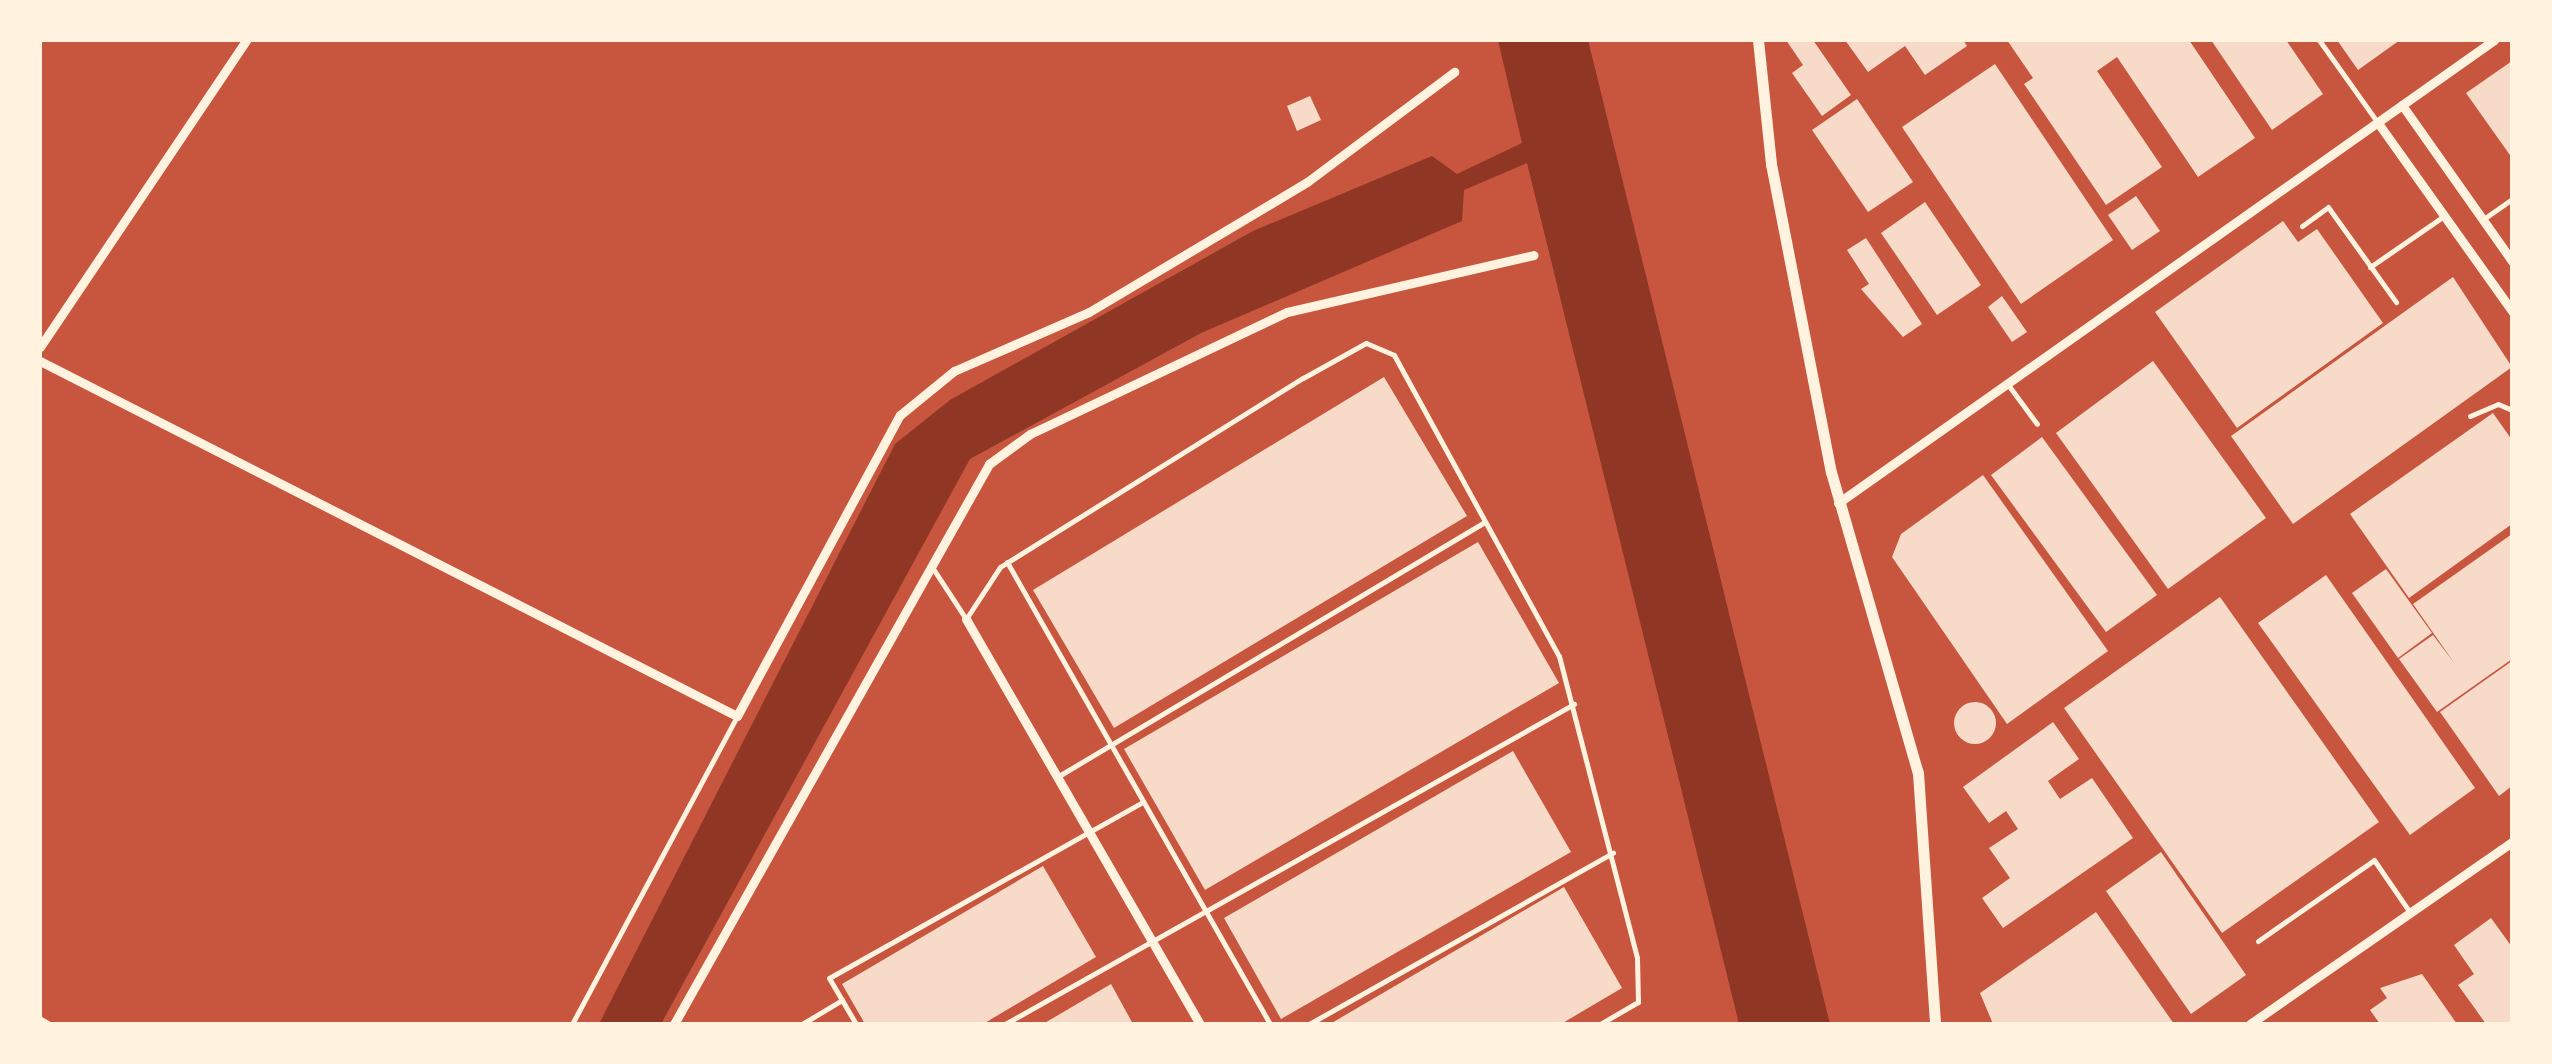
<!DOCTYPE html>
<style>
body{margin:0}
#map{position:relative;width:2552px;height:1064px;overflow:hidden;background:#c8553d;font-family:Overpass,sans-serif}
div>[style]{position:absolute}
.water>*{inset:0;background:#8f3625}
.building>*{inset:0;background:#f7dbc8}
.round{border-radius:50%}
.path>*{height:4px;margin:-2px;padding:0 2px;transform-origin:2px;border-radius:2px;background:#fff3e0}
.service>*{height:5px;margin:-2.5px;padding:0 2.5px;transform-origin:2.5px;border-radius:2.5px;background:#fff3e0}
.minor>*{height:9px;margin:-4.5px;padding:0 4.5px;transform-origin:4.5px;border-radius:4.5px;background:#fff3e0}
.tertiary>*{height:11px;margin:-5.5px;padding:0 5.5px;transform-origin:5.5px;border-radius:5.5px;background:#fff3e0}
span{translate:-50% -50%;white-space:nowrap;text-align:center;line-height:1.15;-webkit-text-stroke:10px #fff3e0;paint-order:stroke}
.frame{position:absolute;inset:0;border:42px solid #fff3e0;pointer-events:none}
</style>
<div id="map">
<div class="water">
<i style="clip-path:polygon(1498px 40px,1588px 40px,1830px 1024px,1739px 1024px,1527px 163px,1464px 190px,1462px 221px,1201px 333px,970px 459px,661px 1024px,599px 1024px,895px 444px,950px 400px,1253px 231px,1432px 156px,1457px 174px,1522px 143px)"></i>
</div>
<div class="building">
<i style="clip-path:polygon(1786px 40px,1813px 40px,1851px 95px,1822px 116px,1792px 73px,1803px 65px)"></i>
<i style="clip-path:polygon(1845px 40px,1963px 40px,1967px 46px,1925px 75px,1905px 46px,1868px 72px)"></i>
<i style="clip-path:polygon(2007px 40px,2189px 40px,2255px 138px,2198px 177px,2117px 57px,2097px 71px,2162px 167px,2106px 205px,2024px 84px,2033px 78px)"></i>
<i style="clip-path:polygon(2211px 40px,2286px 40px,2323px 94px,2272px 130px)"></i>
<i style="clip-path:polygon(2337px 40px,2400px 40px,2358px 70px)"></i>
<i style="clip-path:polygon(2512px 61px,2512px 158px,2466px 93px)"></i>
<i style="clip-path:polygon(1995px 64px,2113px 240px,2021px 304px,1902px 127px)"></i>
<i style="clip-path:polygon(1310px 96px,1321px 120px,1297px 131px,1287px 106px)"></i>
<i style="clip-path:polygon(1857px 99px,1913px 182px,1868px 212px,1812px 130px)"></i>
<i style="clip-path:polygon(2136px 196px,2160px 231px,2132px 250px,2108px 215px)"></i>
<i style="clip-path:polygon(1925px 202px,1981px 285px,1937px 315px,1881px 233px)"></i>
<i style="clip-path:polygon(2283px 221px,2298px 242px,2317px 229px,2383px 323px,2237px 428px,2155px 312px)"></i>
<i style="clip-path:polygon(1866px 238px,1922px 324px,1903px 337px,1861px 289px,1869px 284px,1847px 250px)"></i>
<i style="clip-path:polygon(2453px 277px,2512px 367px,2293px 524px,2231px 436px)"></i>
<i style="clip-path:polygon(2002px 296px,2027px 332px,2012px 342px,1988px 307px)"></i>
<i style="clip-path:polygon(2153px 361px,2266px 518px,2168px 589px,2056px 433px)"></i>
<i style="clip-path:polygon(1384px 377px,1467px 516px,1114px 728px,1033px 590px)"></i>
<i style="clip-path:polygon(2493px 413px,2512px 440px,2512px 524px,2409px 598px,2350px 514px)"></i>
<i style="clip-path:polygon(2042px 437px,2157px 595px,2106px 632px,1991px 475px)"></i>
<i style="clip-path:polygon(1983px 475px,2108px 651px,2007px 724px,1892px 557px,1901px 534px)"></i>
<i style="clip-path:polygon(2512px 534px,2512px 659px,2437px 712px,2399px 659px,2433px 635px,2455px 664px,2413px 604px)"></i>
<i style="clip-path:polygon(1478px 542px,1559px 683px,1205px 890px,1124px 749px)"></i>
<i style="clip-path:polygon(2386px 569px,2432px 633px,2398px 658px,2352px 593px)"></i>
<i style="clip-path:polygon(2326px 575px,2475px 788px,2410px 835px,2258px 623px)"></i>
<i style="clip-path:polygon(2220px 597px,2379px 822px,2222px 933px,2064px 708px)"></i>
<i style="clip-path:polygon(2512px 661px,2512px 786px,2499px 796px,2440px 712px)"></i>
<i class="round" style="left:1954px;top:702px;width:42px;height:42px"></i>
<i style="clip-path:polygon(2053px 722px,2079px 759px,2048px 781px,2060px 799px,2092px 778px,2133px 838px,2003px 928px,1982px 898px,2010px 878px,1989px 848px,2018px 829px,2006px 811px,1989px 823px,1963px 787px)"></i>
<i style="clip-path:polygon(1513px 751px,1571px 852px,1281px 1019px,1224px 918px)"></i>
<i style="clip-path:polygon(2161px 852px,2246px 975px,2191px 1014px,2106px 891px)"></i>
<i style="clip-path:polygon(1043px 866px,1096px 957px,983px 1024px,865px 1024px,842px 984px)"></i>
<i style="clip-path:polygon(1564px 887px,1622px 988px,1561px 1024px,1330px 1024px)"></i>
<i style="clip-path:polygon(2096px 912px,2174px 1024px,1993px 1024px,1980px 993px)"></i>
<i style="clip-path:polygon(2491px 918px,2512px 947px,2512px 1024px,2486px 1024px,2458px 985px,2474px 974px,2454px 945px)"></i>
<i style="clip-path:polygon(2422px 974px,2457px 1024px,2380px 1024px,2370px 1010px,2387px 998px,2380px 988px)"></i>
<i style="clip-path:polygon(1111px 984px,1133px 1024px,1043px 1024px)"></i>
</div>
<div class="path">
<i style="left:40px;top:1018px;width:12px;rotate:31deg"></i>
</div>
<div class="service">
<i style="left:2319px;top:40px;width:102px;rotate:54.6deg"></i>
<i style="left:2485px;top:218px;width:33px;rotate:-35deg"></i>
<i style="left:2302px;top:226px;width:32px;rotate:-36deg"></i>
<i style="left:2328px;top:207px;width:117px;rotate:54.4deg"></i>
<i style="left:2370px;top:267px;width:90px;rotate:-34.6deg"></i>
<i style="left:2009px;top:386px;width:47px;rotate:53.6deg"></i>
<i style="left:2470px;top:416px;width:30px;rotate:-23deg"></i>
<i style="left:2498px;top:404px;width:15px;rotate:23deg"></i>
<i style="left:1007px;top:562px;width:532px;rotate:60.35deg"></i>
<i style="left:932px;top:567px;width:62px;rotate:56.8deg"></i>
<i style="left:966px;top:619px;width:62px;rotate:-56.8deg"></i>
<i style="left:1000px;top:567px;width:357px;rotate:-32deg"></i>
<i style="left:1303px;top:378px;width:72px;rotate:-29.1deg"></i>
<i style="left:1366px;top:343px;width:30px;rotate:23deg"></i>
<i style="left:1394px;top:355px;width:343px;rotate:61.3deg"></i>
<i style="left:1559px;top:656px;width:312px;rotate:75.5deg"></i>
<i style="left:1637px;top:958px;width:44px;rotate:88.7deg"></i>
<i style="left:1638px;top:1002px;width:44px;rotate:149.9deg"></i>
<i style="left:1057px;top:777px;width:497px;rotate:-30.8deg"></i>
<i style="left:2258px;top:941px;width:141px;rotate:-34.9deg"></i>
<i style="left:2374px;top:860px;width:62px;rotate:55.5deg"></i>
<i style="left:572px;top:1024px;width:347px;rotate:-61.8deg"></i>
<i style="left:802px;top:1024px;width:47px;rotate:-31deg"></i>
<i style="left:856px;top:1024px;width:53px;rotate:-120.4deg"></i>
<i style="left:829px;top:978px;width:360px;rotate:-29.3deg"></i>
<i style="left:1005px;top:1024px;width:653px;rotate:-29.35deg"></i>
<i style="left:1309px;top:1024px;width:349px;rotate:-29.4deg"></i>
</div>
<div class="minor">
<i style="left:2402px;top:105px;width:191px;rotate:54.8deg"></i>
<i style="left:2378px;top:123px;width:231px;rotate:54.5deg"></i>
<i style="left:40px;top:347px;width:370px;rotate:-56.1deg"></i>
<i style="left:40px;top:361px;width:782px;rotate:26.99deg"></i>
<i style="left:737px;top:716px;width:342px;rotate:-61.6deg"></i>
<i style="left:900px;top:415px;width:70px;rotate:-39.2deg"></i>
<i style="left:954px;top:371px;width:147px;rotate:-23.6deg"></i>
<i style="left:1089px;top:312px;width:254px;rotate:-30.8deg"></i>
<i style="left:1307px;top:182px;width:184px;rotate:-36.8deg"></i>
<i style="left:1838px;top:503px;width:803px;rotate:-35.21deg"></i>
<i style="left:966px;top:619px;width:468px;rotate:60deg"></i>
<i style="left:674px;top:1024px;width:643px;rotate:-60.64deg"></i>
<i style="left:989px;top:464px;width:51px;rotate:-36.2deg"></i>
<i style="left:1030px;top:434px;width:284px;rotate:-25.4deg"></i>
<i style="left:1287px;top:312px;width:253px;rotate:-13deg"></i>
<i style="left:2250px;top:1024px;width:319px;rotate:-34.8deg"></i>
</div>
<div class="tertiary">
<i style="left:1758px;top:40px;width:125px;rotate:84deg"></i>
<i style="left:1771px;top:164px;width:314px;rotate:79deg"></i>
<i style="left:1831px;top:472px;width:313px;rotate:73.9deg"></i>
<i style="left:1918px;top:773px;width:252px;rotate:86.1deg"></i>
</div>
<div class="frame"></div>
</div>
